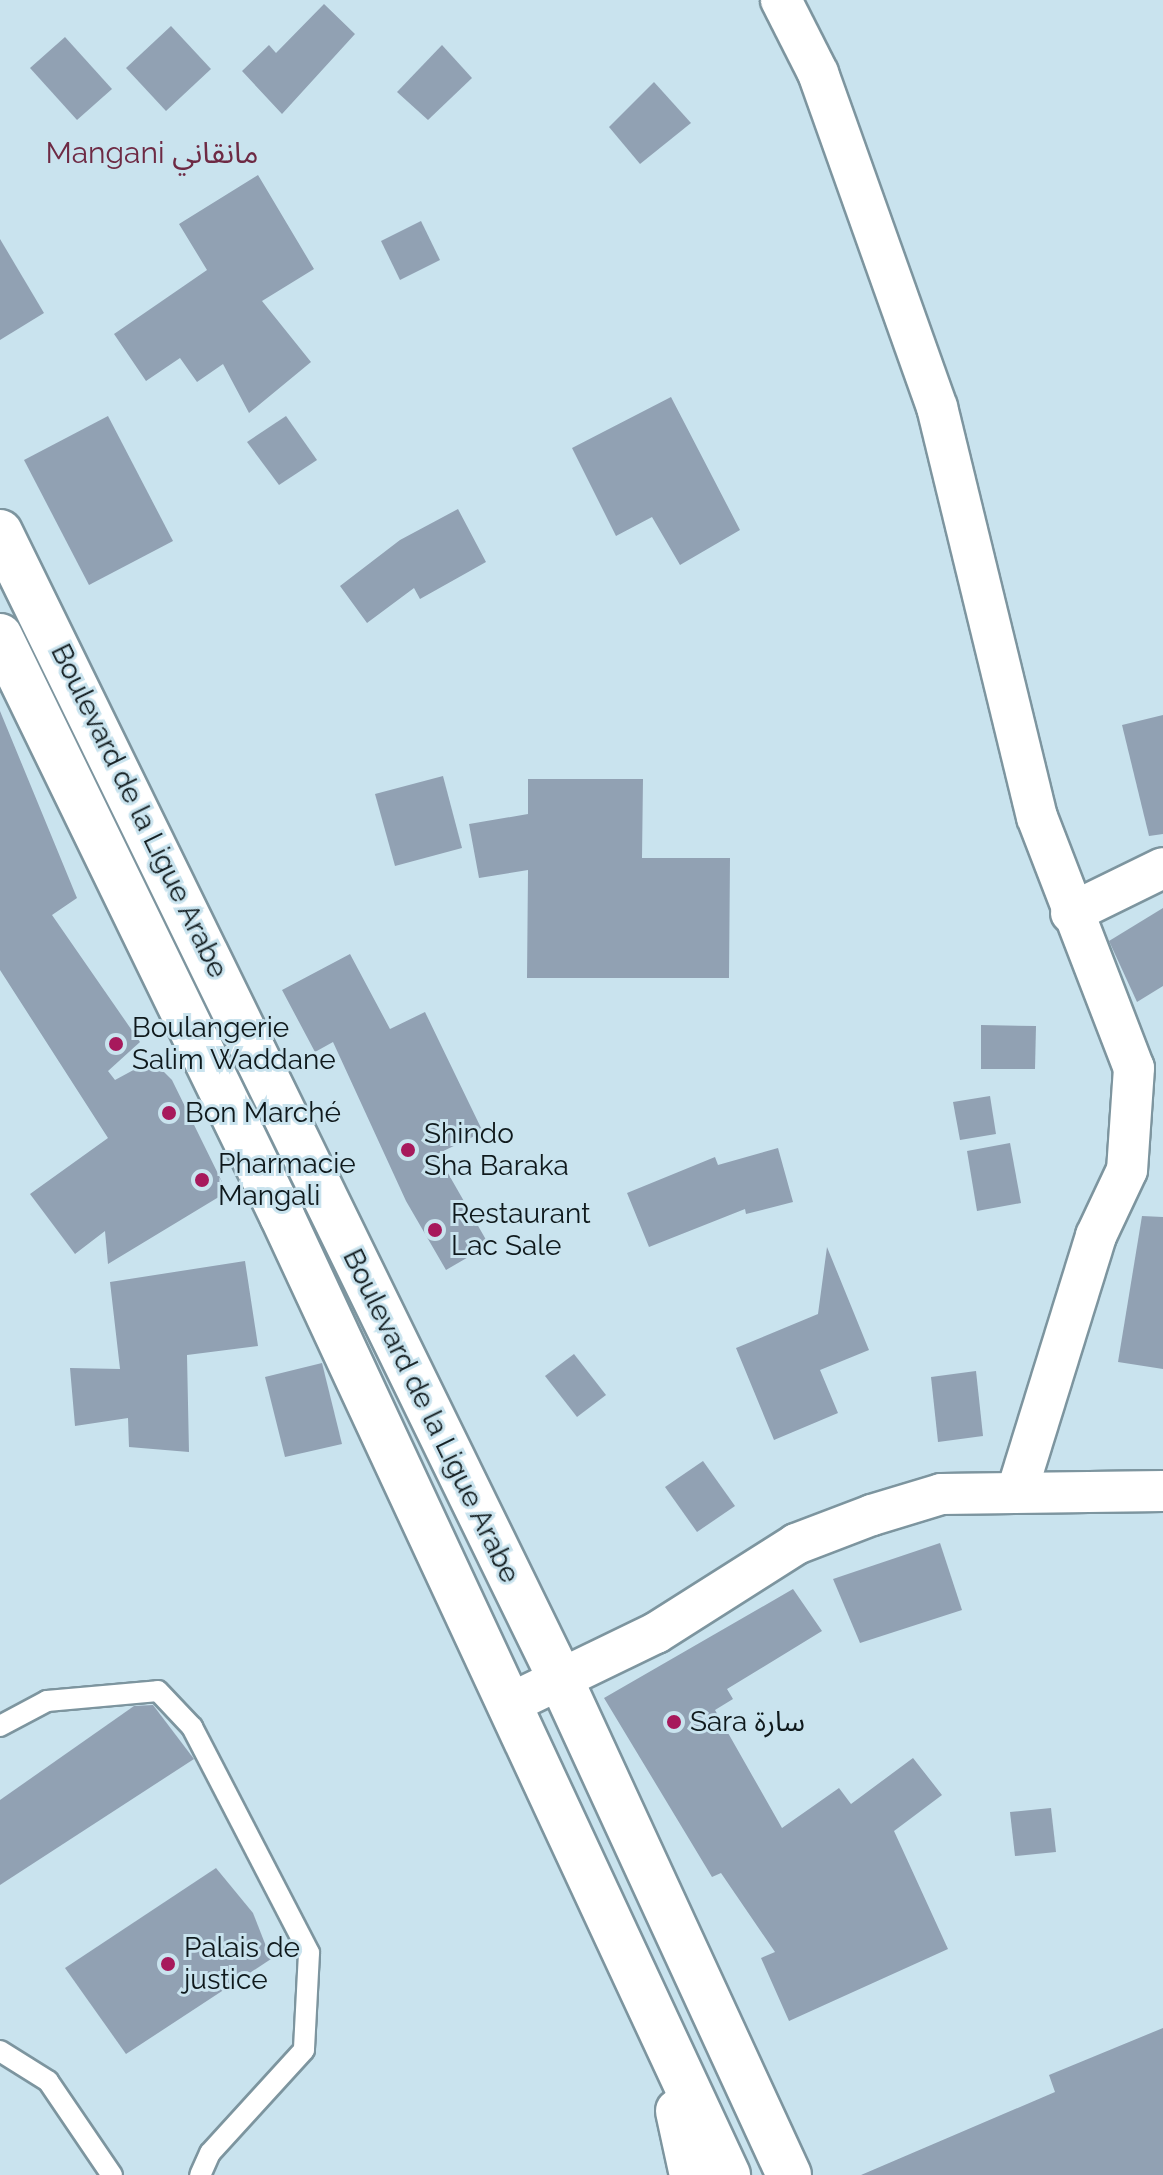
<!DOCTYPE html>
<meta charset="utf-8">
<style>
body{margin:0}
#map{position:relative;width:1163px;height:2175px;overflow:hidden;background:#c9e3ee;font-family:Raleway,"Noto Sans Arabic",sans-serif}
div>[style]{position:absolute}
.building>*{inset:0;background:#91a1b3}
.roads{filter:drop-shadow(2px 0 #7d959f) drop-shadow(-2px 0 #7d959f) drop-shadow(0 2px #7d959f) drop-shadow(0 -2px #7d959f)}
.service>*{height:20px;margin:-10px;padding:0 10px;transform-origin:10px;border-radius:10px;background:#fff}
.minor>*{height:40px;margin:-20px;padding:0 20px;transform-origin:20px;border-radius:20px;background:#fff}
.primary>*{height:44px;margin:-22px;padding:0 22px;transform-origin:22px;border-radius:22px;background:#fff}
.dots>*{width:22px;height:22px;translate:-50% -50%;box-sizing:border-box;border:4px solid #c9e3ee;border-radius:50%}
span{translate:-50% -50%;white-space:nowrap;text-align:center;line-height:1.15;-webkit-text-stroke:6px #c9e3ee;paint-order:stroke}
.street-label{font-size:28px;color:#0f191c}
.poi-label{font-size:28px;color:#0f191c}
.left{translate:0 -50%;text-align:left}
.neighbourhood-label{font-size:30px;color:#6e2a44}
</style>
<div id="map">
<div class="building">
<i style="clip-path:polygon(324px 4px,355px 34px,282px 114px,242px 71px,269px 45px,276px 53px)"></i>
<i style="clip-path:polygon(171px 26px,211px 69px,166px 111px,126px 68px)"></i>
<i style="clip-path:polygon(65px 37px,112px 89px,77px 120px,30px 68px)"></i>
<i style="clip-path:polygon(442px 45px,472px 78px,428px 120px,397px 92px)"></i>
<i style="clip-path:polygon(654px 82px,691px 123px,640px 164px,609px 127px)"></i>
<i style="clip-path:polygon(258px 175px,314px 269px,262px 301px,311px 362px,249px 413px,223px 364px,197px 382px,180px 358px,146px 381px,114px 334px,207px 270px,179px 224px)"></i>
<i style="clip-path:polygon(421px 221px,440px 260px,400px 280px,381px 241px)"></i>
<i style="clip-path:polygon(0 239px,44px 313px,0 340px)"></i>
<i style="clip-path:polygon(671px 397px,740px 530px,680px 565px,652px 517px,616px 536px,572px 448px)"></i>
<i style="clip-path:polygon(108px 416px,173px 541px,89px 585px,24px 460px)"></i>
<i style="clip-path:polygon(286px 416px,317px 460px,279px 485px,247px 442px)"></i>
<i style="clip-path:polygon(458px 509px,486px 562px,420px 599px,414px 588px,367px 623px,340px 586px,400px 540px)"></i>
<i style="clip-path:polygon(0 711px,77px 898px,52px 915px,140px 1042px,108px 1071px,115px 1080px,152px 1060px,172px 1080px,227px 1192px,108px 1264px,105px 1231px,75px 1254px,30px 1194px,108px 1138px,0 970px)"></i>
<i style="clip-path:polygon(1163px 715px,1163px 834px,1149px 836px,1122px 725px)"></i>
<i style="clip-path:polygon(443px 776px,462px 848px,395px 866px,375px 794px)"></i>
<i style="clip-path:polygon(528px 779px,643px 779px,642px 858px,730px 858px,729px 978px,527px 978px,528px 870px,479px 878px,469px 824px,528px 814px)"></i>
<i style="clip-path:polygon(1163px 908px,1163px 986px,1137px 1002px,1109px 941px)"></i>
<i style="clip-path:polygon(350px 954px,390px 1029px,425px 1012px,483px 1132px,437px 1154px,489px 1245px,446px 1270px,406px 1201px,333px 1042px,315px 1052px,282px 990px)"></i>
<i style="clip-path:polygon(981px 1025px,1036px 1026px,1035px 1069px,981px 1069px)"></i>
<i style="clip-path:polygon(990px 1096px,996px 1134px,960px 1140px,953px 1102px)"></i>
<i style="clip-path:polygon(1010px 1143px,1021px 1203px,977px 1211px,967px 1151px)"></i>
<i style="clip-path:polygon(778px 1148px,793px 1202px,746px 1214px,745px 1209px,649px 1247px,627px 1193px,715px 1157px,718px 1165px)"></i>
<i style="clip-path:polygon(1142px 1216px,1163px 1217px,1163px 1369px,1118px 1362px)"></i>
<i style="clip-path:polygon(827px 1247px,869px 1350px,820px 1370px,838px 1413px,774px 1440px,736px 1348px,818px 1314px)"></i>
<i style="clip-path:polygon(245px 1261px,258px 1346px,187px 1355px,189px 1452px,129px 1447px,128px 1418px,75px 1426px,70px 1368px,120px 1369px,110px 1282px)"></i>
<i style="clip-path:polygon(574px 1354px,606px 1395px,577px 1417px,545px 1376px)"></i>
<i style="clip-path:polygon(322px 1363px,342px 1444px,285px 1457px,265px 1377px)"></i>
<i style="clip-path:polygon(976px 1371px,983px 1436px,938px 1442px,931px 1377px)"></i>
<i style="clip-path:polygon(703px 1461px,735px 1506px,697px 1532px,665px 1487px)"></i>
<i style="clip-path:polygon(940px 1543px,962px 1610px,860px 1643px,833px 1579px)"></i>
<i style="clip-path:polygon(793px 1589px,822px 1631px,727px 1689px,733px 1699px,715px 1710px,782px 1828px,839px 1788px,851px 1804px,913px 1758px,942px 1795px,894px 1831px,948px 1949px,789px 2021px,761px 1958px,775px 1952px,721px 1873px,712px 1877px,604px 1698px)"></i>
<i style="clip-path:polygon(153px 1705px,194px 1759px,0 1885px,0 1800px,134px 1706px)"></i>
<i style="clip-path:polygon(1051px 1808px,1056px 1852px,1015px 1856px,1010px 1812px)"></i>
<i style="clip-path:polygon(216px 1868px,253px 1913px,271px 1959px,126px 2054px,65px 1968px)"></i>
<i style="clip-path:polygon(1163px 2028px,1163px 2175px,861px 2175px,1055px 2092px,1049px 2075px)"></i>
</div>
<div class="roads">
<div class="service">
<i style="left:0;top:1726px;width:53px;rotate:-28deg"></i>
<i style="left:47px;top:1701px;width:111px;rotate:-5.1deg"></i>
<i style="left:158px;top:1691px;width:50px;rotate:46.6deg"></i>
<i style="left:192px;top:1727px;width:254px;rotate:62.6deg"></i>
<i style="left:309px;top:1953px;width:97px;rotate:93deg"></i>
<i style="left:304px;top:2050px;width:139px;rotate:132.4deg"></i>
<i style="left:210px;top:2153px;width:24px;rotate:114deg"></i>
<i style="left:0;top:2051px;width:57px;rotate:32deg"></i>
<i style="left:48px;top:2081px;width:114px;rotate:55.8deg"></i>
</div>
<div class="minor">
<i style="left:781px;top:0;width:82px;rotate:63.1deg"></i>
<i style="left:818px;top:73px;width:355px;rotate:70.4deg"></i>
<i style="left:937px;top:407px;width:422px;rotate:76.3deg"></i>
<i style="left:1037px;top:817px;width:269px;rotate:68.9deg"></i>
<i style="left:1134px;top:1068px;width:102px;rotate:93.9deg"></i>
<i style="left:1127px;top:1170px;width:73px;rotate:115.2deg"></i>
<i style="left:1096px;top:1236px;width:267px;rotate:107.2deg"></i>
<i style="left:1071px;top:913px;width:102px;rotate:-26.1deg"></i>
<i style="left:509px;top:1704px;width:163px;rotate:-25.8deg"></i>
<i style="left:656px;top:1633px;width:166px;rotate:-32.4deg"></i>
<i style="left:796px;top:1544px;width:81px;rotate:-20.9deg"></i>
<i style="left:872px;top:1515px;width:72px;rotate:-16.9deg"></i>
<i style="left:941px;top:1494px;width:222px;rotate:-0.8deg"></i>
</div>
<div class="primary">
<i style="left:0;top:532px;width:1276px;rotate:63.96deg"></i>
<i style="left:560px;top:1678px;width:547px;rotate:65.26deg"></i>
<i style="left:0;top:636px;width:645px;rotate:64.07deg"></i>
<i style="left:282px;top:1216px;width:1058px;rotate:65.06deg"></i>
<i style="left:678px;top:2111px;width:66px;rotate:77.7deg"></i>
</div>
</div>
<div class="dots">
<i style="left:116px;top:1044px;background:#a7195c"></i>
<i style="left:169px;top:1113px;background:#a7195c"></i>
<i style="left:408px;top:1150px;background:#a7195c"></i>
<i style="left:202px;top:1180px;background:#a7195c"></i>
<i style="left:435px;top:1230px;background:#a7195c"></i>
<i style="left:674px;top:1722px;background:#a7195c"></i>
<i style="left:168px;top:1964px;background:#a7195c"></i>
</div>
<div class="street-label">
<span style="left:139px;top:811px;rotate:64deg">Boulevard de la Ligue Arabe</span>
<span style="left:431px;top:1416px;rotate:64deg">Boulevard de la Ligue Arabe</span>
</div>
<div class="poi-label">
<span class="left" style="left:132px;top:1044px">Boulangerie<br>Salim Waddane</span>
<span class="left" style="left:185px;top:1113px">Bon Marché</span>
<span class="left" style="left:424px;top:1150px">Shindo<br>Sha Baraka</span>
<span class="left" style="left:218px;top:1180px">Pharmacie<br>Mangali</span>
<span class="left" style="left:451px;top:1230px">Restaurant<br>Lac Sale</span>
<span class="left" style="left:690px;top:1722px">Sara سارة</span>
<span class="left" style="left:184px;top:1964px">Palais de<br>justice</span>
</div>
<div class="neighbourhood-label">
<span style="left:152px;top:153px">Mangani مانقاني</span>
</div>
</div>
